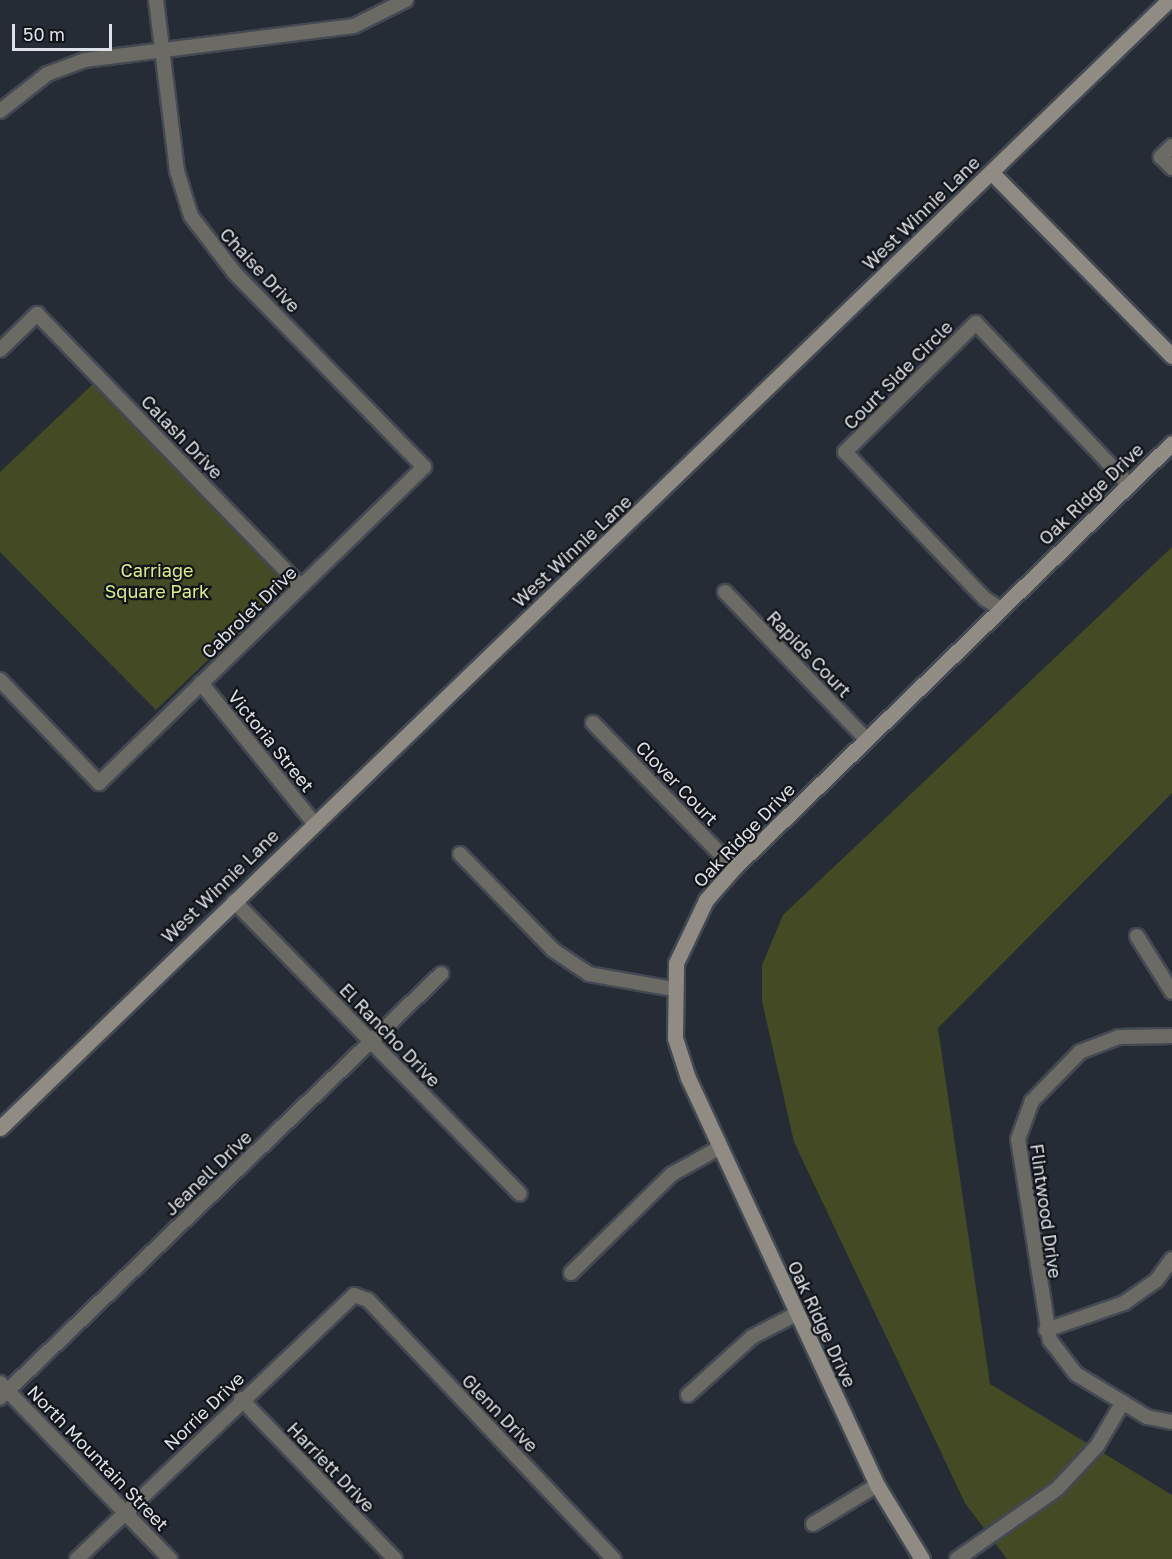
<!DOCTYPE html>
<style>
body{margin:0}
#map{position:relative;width:1172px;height:1559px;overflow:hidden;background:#262c35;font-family:"Golos Text",sans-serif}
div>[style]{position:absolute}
.green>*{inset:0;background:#434a24}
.roads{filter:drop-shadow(2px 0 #434952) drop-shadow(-2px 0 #434952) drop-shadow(0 2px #434952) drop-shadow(0 -2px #434952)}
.street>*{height:14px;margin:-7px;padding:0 7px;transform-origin:7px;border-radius:7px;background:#6c6a64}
.secondary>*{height:15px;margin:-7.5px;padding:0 7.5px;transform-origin:7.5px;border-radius:7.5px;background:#908c84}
span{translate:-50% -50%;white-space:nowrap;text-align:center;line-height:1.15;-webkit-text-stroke:4.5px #111418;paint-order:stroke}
.street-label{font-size:18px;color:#dee2e8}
.park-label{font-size:18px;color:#daed8c}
.scale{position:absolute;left:12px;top:24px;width:100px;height:27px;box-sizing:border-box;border:3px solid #dee2e8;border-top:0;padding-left:8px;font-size:18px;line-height:21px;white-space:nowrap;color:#dee2e8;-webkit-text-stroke:4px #111418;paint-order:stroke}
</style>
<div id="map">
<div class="green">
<i style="clip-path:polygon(93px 384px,288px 583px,156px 710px,0 552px,0 472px)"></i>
<i style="clip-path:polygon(1172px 547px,1172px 793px,938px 1028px,990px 1384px,1172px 1495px,1172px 1559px,1007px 1559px,965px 1503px,794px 1142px,762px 1001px,762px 965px,783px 915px)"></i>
</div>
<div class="roads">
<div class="street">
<i style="left:0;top:111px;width:60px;rotate:-38.2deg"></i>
<i style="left:47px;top:74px;width:40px;rotate:-20.2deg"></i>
<i style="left:85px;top:60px;width:271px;rotate:-7.2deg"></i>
<i style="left:354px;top:26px;width:58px;rotate:-26.6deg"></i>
<i style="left:1172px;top:146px;width:16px;rotate:135deg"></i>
<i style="left:1161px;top:157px;width:16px;rotate:45deg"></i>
<i style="left:0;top:350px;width:52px;rotate:-44.2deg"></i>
<i style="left:37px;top:314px;width:379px;rotate:45.9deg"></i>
<i style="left:725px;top:592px;width:205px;rotate:46.2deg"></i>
<i style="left:1001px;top:609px;width:19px;rotate:-148deg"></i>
<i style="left:985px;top:599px;width:203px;rotate:-133.6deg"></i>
<i style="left:845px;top:452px;width:184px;rotate:-44.6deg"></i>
<i style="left:976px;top:323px;width:223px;rotate:46.6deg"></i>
<i style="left:0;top:680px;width:143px;rotate:46.1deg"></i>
<i style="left:99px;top:783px;width:453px;rotate:-44.2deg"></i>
<i style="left:424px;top:467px;width:272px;rotate:-134.3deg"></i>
<i style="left:234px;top:272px;width:71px;rotate:-127.5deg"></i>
<i style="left:191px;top:216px;width:47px;rotate:-107.3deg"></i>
<i style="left:177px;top:171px;width:172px;rotate:-97deg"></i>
<i style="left:201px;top:683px;width:179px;rotate:51.1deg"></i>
<i style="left:593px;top:723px;width:202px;rotate:45.8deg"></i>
<i style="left:460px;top:854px;width:134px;rotate:45.9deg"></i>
<i style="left:553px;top:950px;width:43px;rotate:33.7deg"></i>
<i style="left:589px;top:974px;width:85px;rotate:10.1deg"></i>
<i style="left:234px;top:901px;width:409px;rotate:45.7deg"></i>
<i style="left:1137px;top:936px;width:66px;rotate:58deg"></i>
<i style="left:1172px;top:1036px;width:53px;rotate:178.9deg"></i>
<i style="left:1119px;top:1037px;width:42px;rotate:159deg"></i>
<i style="left:1080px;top:1052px;width:69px;rotate:134.4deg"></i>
<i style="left:1032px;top:1101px;width:40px;rotate:110.2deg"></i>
<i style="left:1018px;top:1139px;width:204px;rotate:81deg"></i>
<i style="left:1050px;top:1340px;width:43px;rotate:52.6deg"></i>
<i style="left:1076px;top:1374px;width:83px;rotate:31.2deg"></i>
<i style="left:1147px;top:1417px;width:25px;rotate:11deg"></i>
<i style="left:571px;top:1273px;width:141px;rotate:-44.4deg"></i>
<i style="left:672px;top:1174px;width:54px;rotate:-29deg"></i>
<i style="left:1046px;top:1330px;width:83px;rotate:-19.1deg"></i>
<i style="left:1124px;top:1303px;width:39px;rotate:-35deg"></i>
<i style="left:1156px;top:1281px;width:27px;rotate:-54deg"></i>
<i style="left:0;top:1383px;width:245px;rotate:46deg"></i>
<i style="left:688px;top:1395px;width:86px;rotate:-42.2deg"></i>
<i style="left:752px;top:1337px;width:47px;rotate:-27.6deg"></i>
<i style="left:0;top:1398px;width:612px;rotate:-43.87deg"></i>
<i style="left:241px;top:1399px;width:222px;rotate:46.1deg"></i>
<i style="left:813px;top:1524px;width:75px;rotate:-31.4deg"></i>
<i style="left:77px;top:1559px;width:383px;rotate:-43.6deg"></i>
<i style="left:354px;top:1295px;width:15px;rotate:20deg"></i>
<i style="left:368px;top:1300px;width:357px;rotate:46.5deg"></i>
<i style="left:957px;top:1559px;width:122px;rotate:-35deg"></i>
<i style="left:1057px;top:1489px;width:59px;rotate:-47.1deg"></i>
<i style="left:1097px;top:1446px;width:51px;rotate:-59.4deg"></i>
</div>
<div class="secondary">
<i style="left:991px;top:172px;width:258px;rotate:45.5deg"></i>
<i style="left:0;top:1128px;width:1624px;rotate:-43.98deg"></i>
<i style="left:922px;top:1559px;width:87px;rotate:-121.3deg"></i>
<i style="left:877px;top:1485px;width:449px;rotate:-114.9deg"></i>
<i style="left:688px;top:1078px;width:42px;rotate:-108deg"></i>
<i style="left:675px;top:1038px;width:75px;rotate:-89.2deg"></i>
<i style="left:676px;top:963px;width:70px;rotate:-64.5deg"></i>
<i style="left:706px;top:900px;width:43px;rotate:-48.8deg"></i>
<i style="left:734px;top:868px;width:610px;rotate:-44.14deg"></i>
</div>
</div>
<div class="street-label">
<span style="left:921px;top:213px;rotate:-44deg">West Winnie Lane</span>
<span style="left:260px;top:270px;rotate:47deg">Chaise Drive</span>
<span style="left:898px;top:375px;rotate:-45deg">Court Side Circle</span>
<span style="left:182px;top:437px;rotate:46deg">Calash Drive</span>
<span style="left:1091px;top:494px;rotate:-44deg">Oak Ridge Drive</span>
<span style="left:572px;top:551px;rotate:-43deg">West Winnie Lane</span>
<span style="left:249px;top:612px;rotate:-44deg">Cabrolet Drive</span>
<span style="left:809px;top:654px;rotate:46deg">Rapids Court</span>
<span style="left:271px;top:741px;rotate:51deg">Victoria Street</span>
<span style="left:677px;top:783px;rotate:46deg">Clover Court</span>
<span style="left:744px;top:835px;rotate:-46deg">Oak Ridge Drive</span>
<span style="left:220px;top:886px;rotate:-44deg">West Winnie Lane</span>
<span style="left:390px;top:1035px;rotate:46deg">El Rancho Drive</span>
<span style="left:208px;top:1173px;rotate:-44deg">Jeanell Drive</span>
<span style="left:1046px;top:1211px;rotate:82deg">Flintwood Drive</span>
<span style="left:822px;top:1324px;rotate:65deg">Oak Ridge Drive</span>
<span style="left:204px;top:1411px;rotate:-44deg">Norrie Drive</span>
<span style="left:500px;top:1413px;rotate:46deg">Glenn Drive</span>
<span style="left:98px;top:1458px;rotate:46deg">North Mountain Street</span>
<span style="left:331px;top:1467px;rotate:46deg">Harriett Drive</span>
</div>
<div class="park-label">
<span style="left:157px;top:581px">Carriage<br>Square Park</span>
</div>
<div class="scale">50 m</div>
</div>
